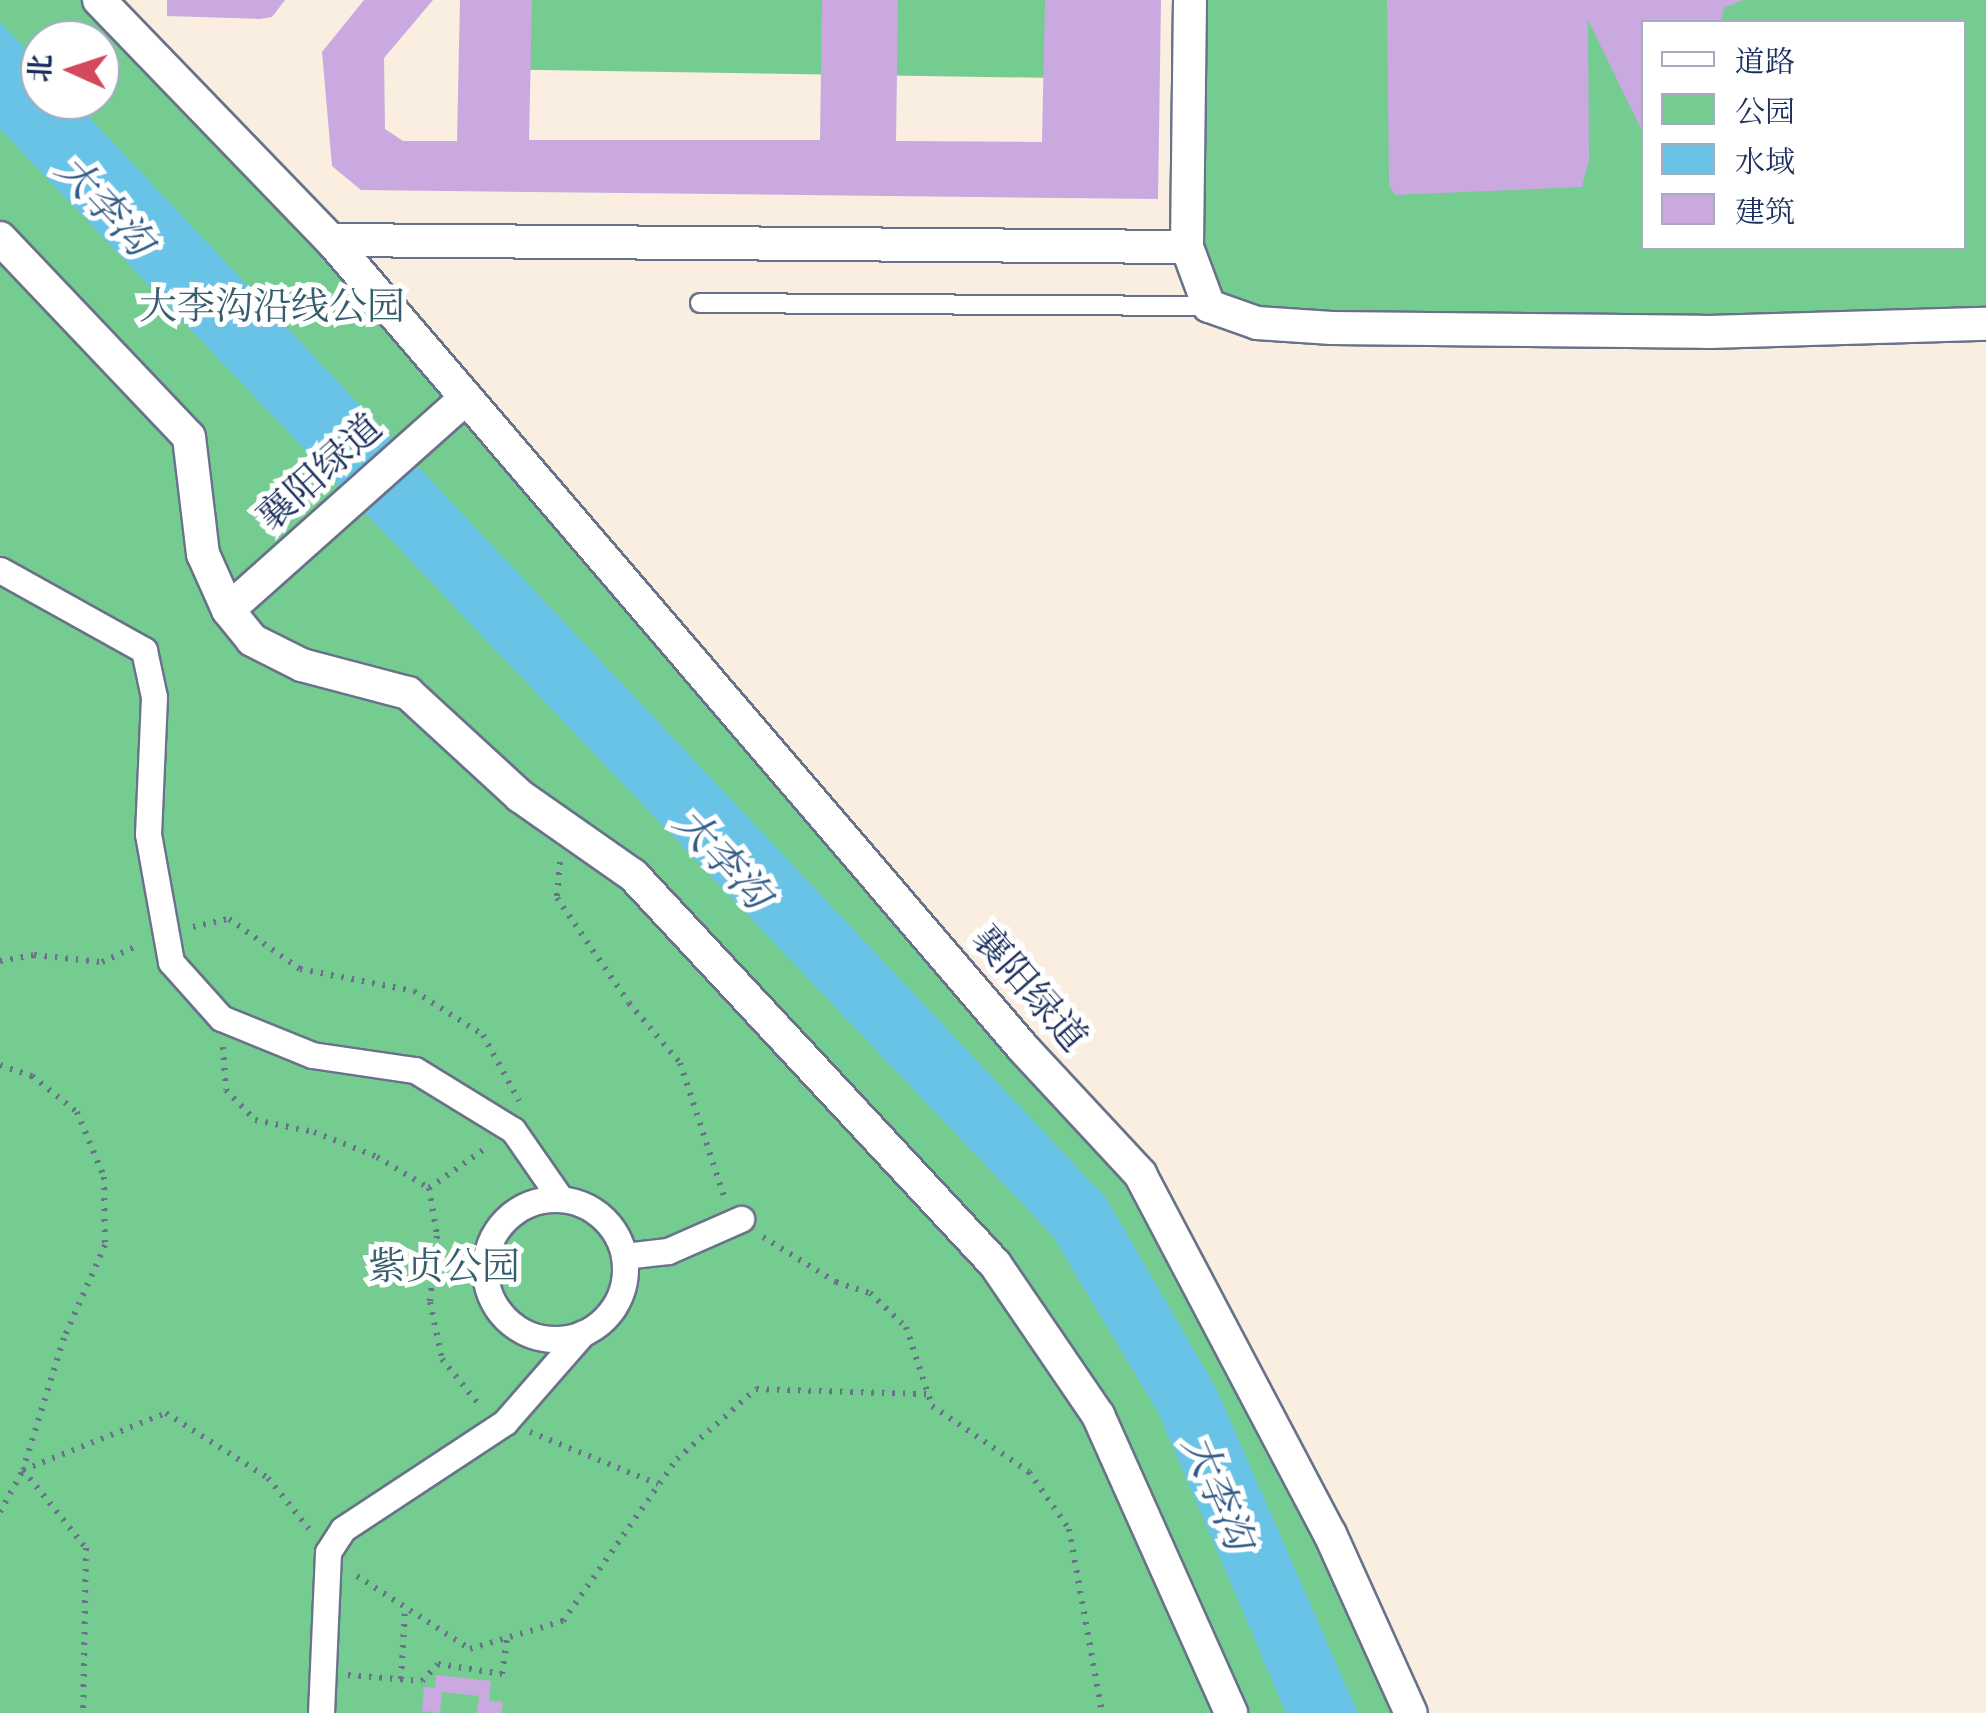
<!DOCTYPE html>
<meta charset="utf-8">
<style>
body{margin:0}
#map{position:relative;width:1986px;height:1713px;overflow:hidden;background:#f9eedf;font-family:"IM FELL DW Pica","Noto Serif SC",serif}
div>[style]{position:absolute}
.green>*{inset:0;background:#75cc90}
.water>*{inset:0;background:#68c3e6}
.building>*{inset:0;background:#c9a9df}
.path>*{height:6px;margin-top:-3px;transform-origin:0;background:repeating-linear-gradient(90deg,#69728b 0 2.5px,transparent 0 10.5px)}
.roads{filter:drop-shadow(2px 0 #69728b) drop-shadow(-2px 0 #69728b) drop-shadow(0 2px #69728b) drop-shadow(0 -2px #69728b)}
.service>*{height:18px;margin:-9px;padding:0 9px;transform-origin:9px;border-radius:9px;background:#fff}
.pedestrian>*{height:25px;margin:-12.5px;padding:0 12.5px;transform-origin:12.5px;border-radius:12.5px;background:#fff}
.pedestrian>.ring{margin:-12.5px;padding:0;box-sizing:content-box;background:none;border:25px solid #fff;border-radius:50%}
.minor>*{height:32px;margin:-16px;padding:0 16px;transform-origin:16px;border-radius:16px;background:#fff}
span{translate:-50% -50%;white-space:nowrap;text-align:center;line-height:1.15;-webkit-text-stroke:10px #fff;paint-order:stroke}
.park-label{font-size:38px;color:#365e6d}
.street-label{font-size:38px;color:#1b2f5e}
.water-label{font-size:40px;color:#325b87;font-style:italic}
.legend{position:absolute;left:1641px;top:20px;width:325px;height:230px;box-sizing:border-box;background:#fff;border:2px solid #a4acbf;margin:0;padding:12px 18px;list-style:none;font-size:30px;color:#1b2f5e}
.legend li{display:flex;align-items:center;gap:20px;height:50px}
.legend b{width:50px;border:2px solid #a4acbf}
.north{position:absolute;left:20px;top:20px;width:100px;height:100px;box-sizing:border-box;background:#fff;border:2px solid #a4acbf;border-radius:50%;rotate:273deg;font-size:28px;font-weight:700;line-height:40px;text-align:center;color:#1b2f5e}
.north::after{content:'';display:block;margin:auto;width:35px;height:45px;background:#d1495b;clip-path:polygon(50% 0,100% 100%,50% 72%,0 100%)}
</style>
<div id="map">
<div class="green">
<i style="clip-path:polygon(evenodd,0 0,99px 0,1140px 1174px,1411px 1713px,0 1713px,0 0,40px 40px,100px 40px,100px 100px,40px 100px,40px 40px)"></i>
<i style="clip-path:polygon(523px 0,1060px 0,1057px 78px,474px 69px)"></i>
<i style="clip-path:polygon(evenodd,1190px 0,1986px 0,1986px 324px,1709px 332px,1209px 306px,1187px 247px,1190px 0,1644px 22px,1964px 22px,1964px 248px,1644px 248px,1644px 22px)"></i>
</div>
<div class="water">
<i style="clip-path:polygon(0 22px,40px 65px,40px 100px,73px 100px,1106px 1198px,1216px 1388px,1358px 1713px,1286px 1713px,1158px 1412px,1052px 1235px,0 129px)"></i>
</div>
<div class="building">
<i style="clip-path:polygon(167px 0,285px 0,272px 17px,260px 19px,167px 16px)"></i>
<i style="clip-path:polygon(364px 0,433px 0,384px 58px,385px 129px,403px 141px,457px 141px,460px 0,532px 0,529px 140px,820px 140px,822px 0,898px 0,896px 141px,1042px 142px,1045px 0,1161px 0,1158px 199px,361px 190px,332px 166px,322px 52px)"></i>
<i style="clip-path:polygon(1387px 0,1743px 0,1724px 8px,1721px 22px,1644px 22px,1644px 135px,1588px 20px,1589px 160px,1582px 187px,1395px 195px,1389px 186px)"></i>
<i style="clip-path:polygon(436px 1675px,491px 1681px,489px 1701px,503px 1702px,501px 1713px,477px 1713px,479px 1696px,442px 1692px,440px 1713px,422px 1711px,424px 1687px,435px 1688px)"></i>
</div>
<div class="path">
<i style="left:560px;top:862px;width:36px;rotate:95deg"></i>
<i style="left:557px;top:898px;width:127px;rotate:55.6deg"></i>
<i style="left:629px;top:1003px;width:79px;rotate:49.6deg"></i>
<i style="left:680px;top:1063px;width:140px;rotate:71.7deg"></i>
<i style="left:193px;top:927px;width:37px;rotate:-13deg"></i>
<i style="left:229px;top:919px;width:87px;rotate:35.2deg"></i>
<i style="left:300px;top:969px;width:116px;rotate:10.9deg"></i>
<i style="left:414px;top:991px;width:82px;rotate:32.5deg"></i>
<i style="left:483px;top:1035px;width:75px;rotate:61.4deg"></i>
<i style="left:0;top:961px;width:35px;rotate:-10deg"></i>
<i style="left:34px;top:955px;width:68px;rotate:5.9deg"></i>
<i style="left:102px;top:962px;width:41px;rotate:-24.7deg"></i>
<i style="left:223px;top:1047px;width:43px;rotate:86deg"></i>
<i style="left:226px;top:1090px;width:42px;rotate:46deg"></i>
<i style="left:255px;top:1120px;width:60px;rotate:11.5deg"></i>
<i style="left:314px;top:1132px;width:68px;rotate:21.6deg"></i>
<i style="left:377px;top:1157px;width:61px;rotate:30.8deg"></i>
<i style="left:429px;top:1188px;width:70px;rotate:-35.1deg"></i>
<i style="left:0;top:1065px;width:34px;rotate:19deg"></i>
<i style="left:32px;top:1076px;width:58px;rotate:38.7deg"></i>
<i style="left:77px;top:1112px;width:70px;rotate:67.4deg"></i>
<i style="left:104px;top:1177px;width:68px;rotate:89.2deg"></i>
<i style="left:105px;top:1245px;width:102px;rotate:113.8deg"></i>
<i style="left:64px;top:1338px;width:138px;rotate:107.3deg"></i>
<i style="left:23px;top:1470px;width:100px;rotate:51.1deg"></i>
<i style="left:86px;top:1548px;width:165px;rotate:91deg"></i>
<i style="left:429px;top:1188px;width:49px;rotate:80.5deg"></i>
<i style="left:437px;top:1236px;width:66px;rotate:96.1deg"></i>
<i style="left:430px;top:1302px;width:58px;rotate:78.1deg"></i>
<i style="left:442px;top:1359px;width:60px;rotate:51deg"></i>
<i style="left:763px;top:1237px;width:86px;rotate:31.7deg"></i>
<i style="left:836px;top:1282px;width:36px;rotate:18deg"></i>
<i style="left:870px;top:1293px;width:50px;rotate:43.4deg"></i>
<i style="left:906px;top:1327px;width:83px;rotate:71.8deg"></i>
<i style="left:932px;top:1406px;width:117px;rotate:34.2deg"></i>
<i style="left:1029px;top:1472px;width:70px;rotate:54.9deg"></i>
<i style="left:1069px;top:1529px;width:187px;rotate:79.8deg"></i>
<i style="left:530px;top:1432px;width:138px;rotate:22.1deg"></i>
<i style="left:0;top:1512px;width:48px;rotate:-61.3deg"></i>
<i style="left:23px;top:1470px;width:154px;rotate:-21.7deg"></i>
<i style="left:166px;top:1413px;width:121px;rotate:32.5deg"></i>
<i style="left:268px;top:1478px;width:65px;rotate:51.2deg"></i>
<i style="left:357px;top:1576px;width:135px;rotate:32.9deg"></i>
<i style="left:470px;top:1649px;width:97px;rotate:-16.8deg"></i>
<i style="left:563px;top:1621px;width:198px;rotate:-54.9deg"></i>
<i style="left:677px;top:1459px;width:106px;rotate:-41.5deg"></i>
<i style="left:756px;top:1389px;width:173px;rotate:1.7deg"></i>
<i style="left:348px;top:1675px;width:74px;rotate:4.6deg"></i>
<i style="left:422px;top:1681px;width:23px;rotate:-47deg"></i>
<i style="left:438px;top:1664px;width:65px;rotate:8.9deg"></i>
<i style="left:502px;top:1674px;width:37px;rotate:-82deg"></i>
<i style="left:401px;top:1679px;width:69px;rotate:-86.7deg"></i>
</div>
<div class="roads">
<div class="service">
<i style="left:700px;top:303px;width:509px;rotate:0.34deg"></i>
</div>
<div class="pedestrian">
<i style="left:0;top:570px;width:165px;rotate:29.1deg"></i>
<i style="left:144px;top:650px;width:48px;rotate:78deg"></i>
<i style="left:154px;top:697px;width:137px;rotate:92.5deg"></i>
<i style="left:148px;top:834px;width:130px;rotate:79.8deg"></i>
<i style="left:171px;top:962px;width:75px;rotate:48.2deg"></i>
<i style="left:221px;top:1018px;width:98px;rotate:22.1deg"></i>
<i style="left:312px;top:1055px;width:104px;rotate:8.3deg"></i>
<i style="left:415px;top:1070px;width:115px;rotate:31.5deg"></i>
<i style="left:513px;top:1130px;width:83px;rotate:55.3deg"></i>
<i class="ring" style="left:485px;top:1199px;width:115px;height:115px"></i>
<i style="left:624px;top:1256px;width:44px;rotate:-6.5deg"></i>
<i style="left:668px;top:1251px;width:80px;rotate:-23.7deg"></i>
<i style="left:321px;top:1713px;width:161px;rotate:-87.5deg"></i>
<i style="left:328px;top:1552px;width:27px;rotate:-57deg"></i>
<i style="left:343px;top:1529px;width:194px;rotate:-33.4deg"></i>
<i style="left:505px;top:1422px;width:118px;rotate:-48.8deg"></i>
</div>
<div class="minor">
<i style="left:99px;top:0;width:334px;rotate:46deg"></i>
<i style="left:331px;top:240px;width:1065px;rotate:49.42deg"></i>
<i style="left:1024px;top:1049px;width:171px;rotate:47.1deg"></i>
<i style="left:1140px;top:1174px;width:407px;rotate:62.2deg"></i>
<i style="left:1330px;top:1534px;width:196px;rotate:65.7deg"></i>
<i style="left:1190px;top:0;width:247px;rotate:90.7deg"></i>
<i style="left:1187px;top:247px;width:63px;rotate:69.6deg"></i>
<i style="left:1209px;top:306px;width:51px;rotate:19.5deg"></i>
<i style="left:1257px;top:323px;width:75px;rotate:3.8deg"></i>
<i style="left:1332px;top:328px;width:377px;rotate:0.6deg"></i>
<i style="left:1709px;top:332px;width:277px;rotate:-1.7deg"></i>
<i style="left:0;top:238px;width:274px;rotate:46.5deg"></i>
<i style="left:189px;top:437px;width:118px;rotate:83.2deg"></i>
<i style="left:203px;top:554px;width:61px;rotate:65.9deg"></i>
<i style="left:228px;top:610px;width:38px;rotate:51deg"></i>
<i style="left:252px;top:640px;width:56px;rotate:26.6deg"></i>
<i style="left:302px;top:665px;width:110px;rotate:14.8deg"></i>
<i style="left:408px;top:693px;width:152px;rotate:42.6deg"></i>
<i style="left:520px;top:796px;width:138px;rotate:35deg"></i>
<i style="left:633px;top:875px;width:531px;rotate:47.06deg"></i>
<i style="left:995px;top:1264px;width:183px;rotate:55.7deg"></i>
<i style="left:1098px;top:1415px;width:326px;rotate:65.9deg"></i>
<i style="left:331px;top:240px;width:856px;rotate:0.47deg"></i>
<i style="left:228px;top:610px;width:319px;rotate:-41.7deg"></i>
</div>
</div>
<div class="park-label">
<span style="left:272px;top:309px">大李沟沿线公园</span>
<span style="left:444px;top:1269px">紫贞公园</span>
</div>
<div class="street-label">
<span style="left:321px;top:474px;rotate:-42deg">襄阳绿道</span>
<span style="left:1028px;top:990px;rotate:49deg">襄阳绿道</span>
</div>
<div class="water-label">
<span style="left:103px;top:207px;rotate:47deg">大李沟</span>
<span style="left:721px;top:860px;rotate:47deg">大李沟</span>
<span style="left:1216px;top:1493px;rotate:67deg">大李沟</span>
</div>
<ul class="legend">
<li><b style="height:12px;background:#fff"></b>道路</li>
<li><b style="height:28px;background:#75cc90"></b>公园</li>
<li><b style="height:28px;background:#68c3e6"></b>水域</li>
<li><b style="height:28px;background:#c9a9df"></b>建筑</li>
</ul>
<div class="north">北</div>
</div>
